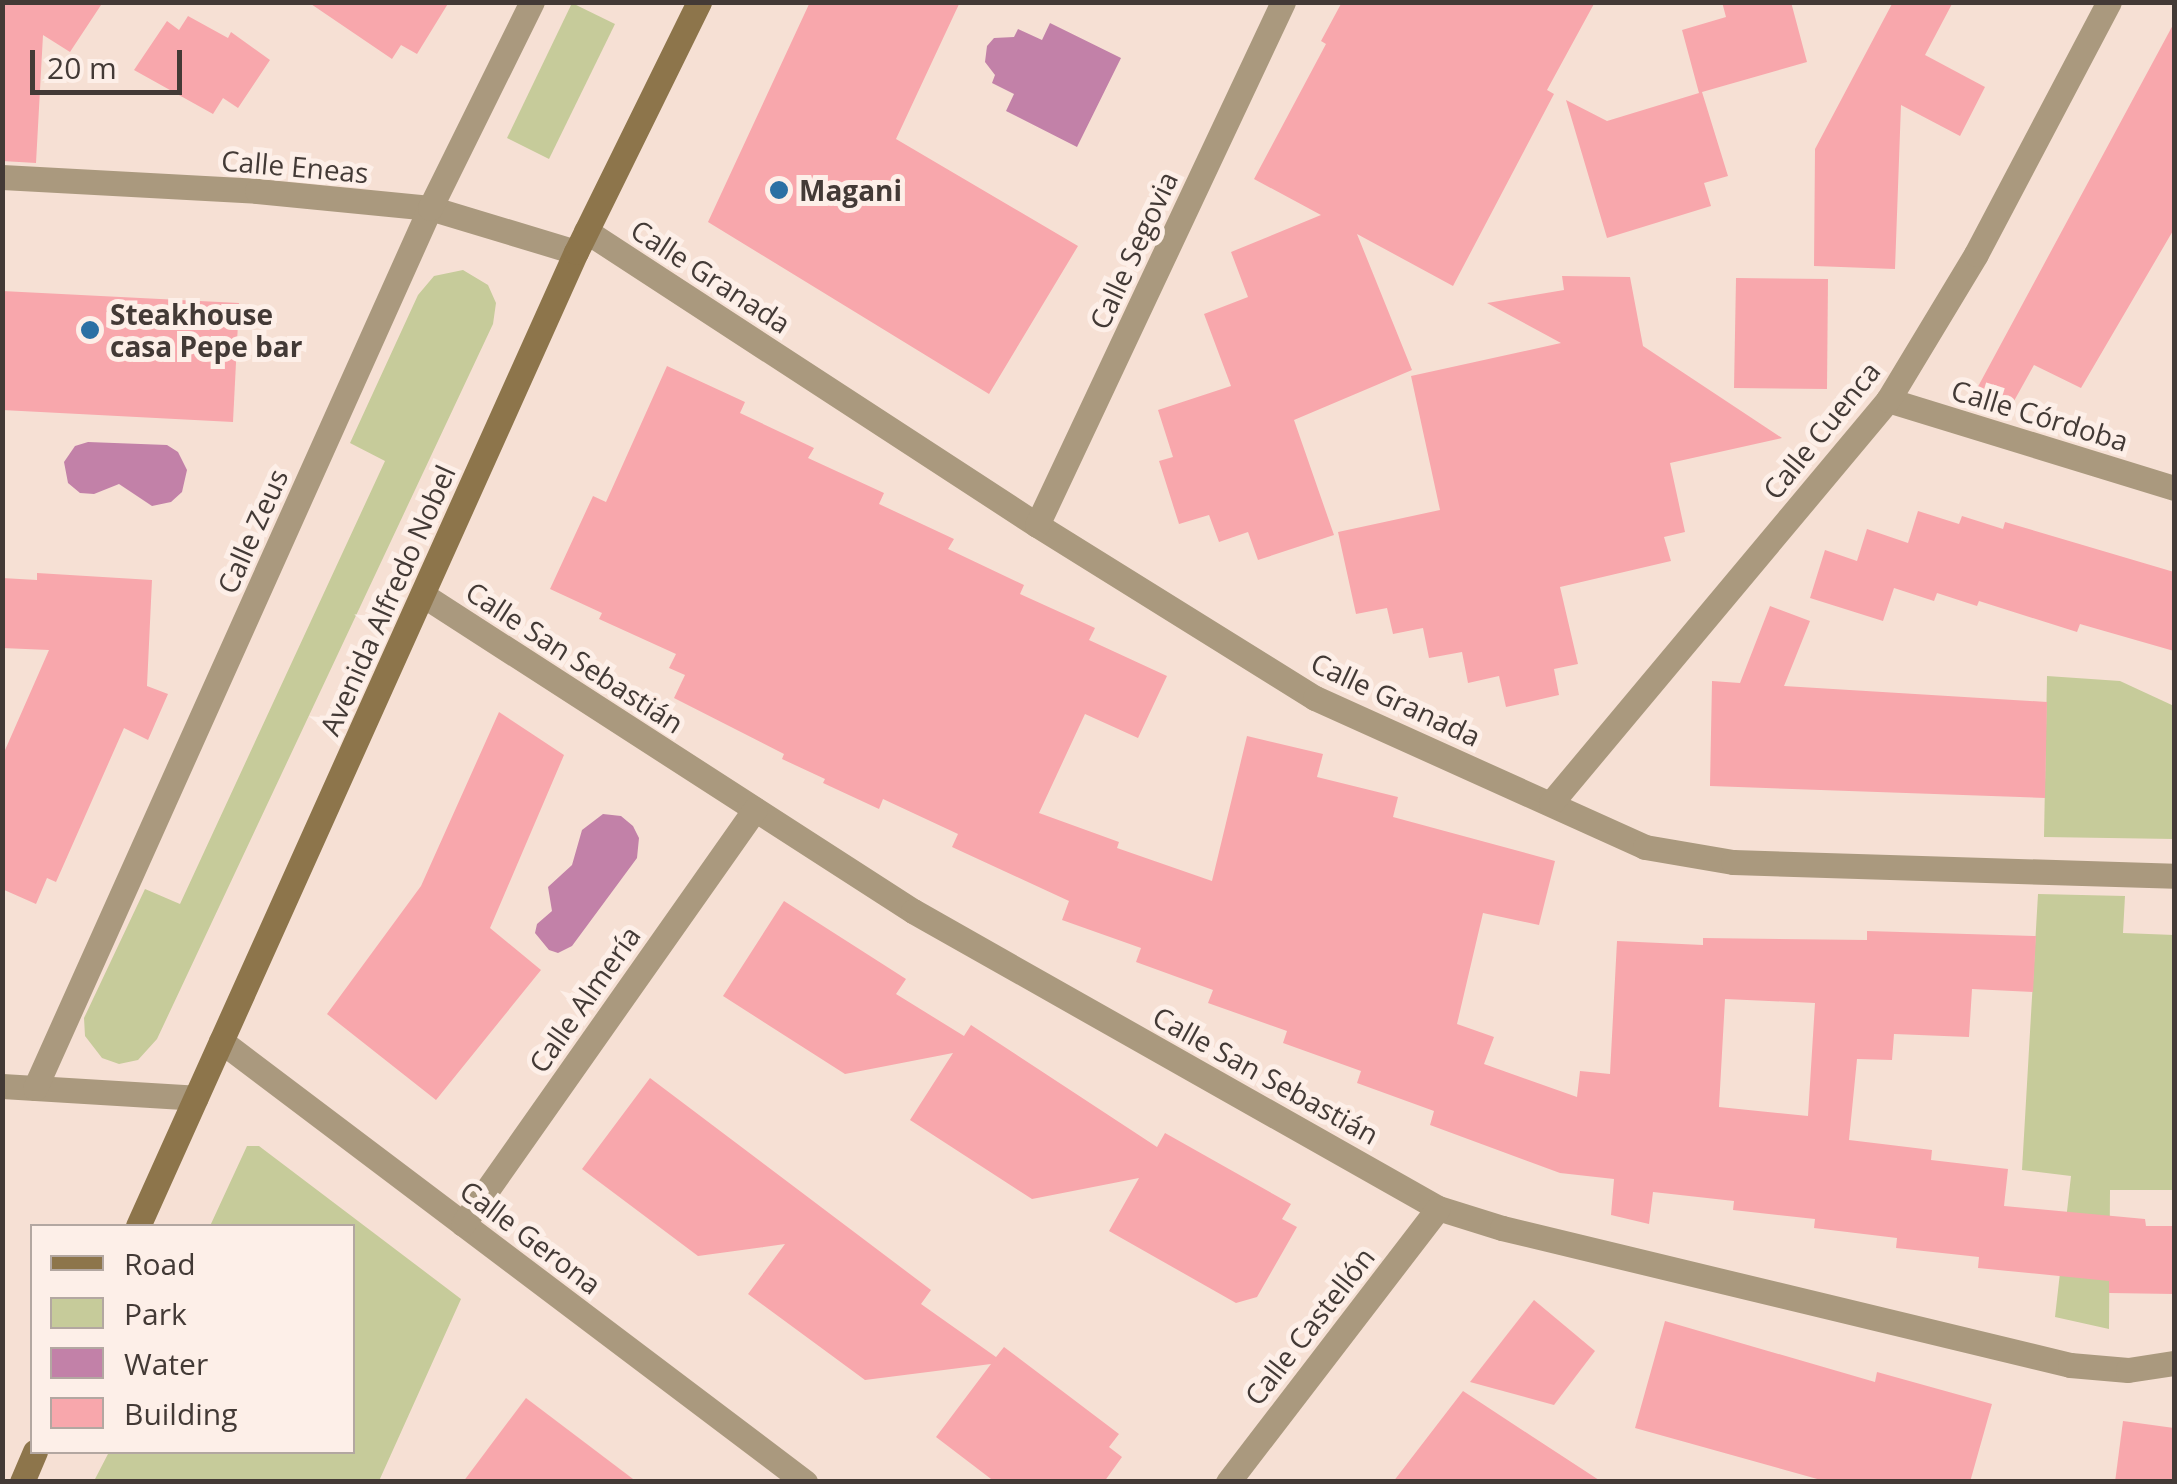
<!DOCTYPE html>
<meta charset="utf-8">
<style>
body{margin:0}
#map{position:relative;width:2177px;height:1484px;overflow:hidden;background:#f6e0d4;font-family:"Open Sans",sans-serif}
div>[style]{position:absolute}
.green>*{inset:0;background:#c6cb9a}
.water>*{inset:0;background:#c281a8}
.building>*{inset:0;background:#f8a7ac}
.minor>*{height:25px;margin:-12.5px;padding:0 12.5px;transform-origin:12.5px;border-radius:12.5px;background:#aa997e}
.secondary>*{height:25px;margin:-12.5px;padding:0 12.5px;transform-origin:12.5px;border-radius:12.5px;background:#8d754b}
.dots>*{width:28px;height:28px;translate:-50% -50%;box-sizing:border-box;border:5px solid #fdefe8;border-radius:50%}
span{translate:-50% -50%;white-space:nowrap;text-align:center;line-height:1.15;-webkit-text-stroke:10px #fdefe8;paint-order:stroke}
.street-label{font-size:28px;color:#433a36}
.poi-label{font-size:28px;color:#433a36;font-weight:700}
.left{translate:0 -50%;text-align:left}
.frame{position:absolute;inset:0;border:5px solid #433a36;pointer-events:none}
.legend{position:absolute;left:30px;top:1224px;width:325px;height:230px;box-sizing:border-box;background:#fdefe8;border:2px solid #b3a7a1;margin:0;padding:12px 18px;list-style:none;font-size:30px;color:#433a36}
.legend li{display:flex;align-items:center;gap:20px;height:50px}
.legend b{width:50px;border:2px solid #b3a7a1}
.scale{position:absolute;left:30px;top:50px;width:152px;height:45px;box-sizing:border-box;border:5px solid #433a36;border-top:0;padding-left:12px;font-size:30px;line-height:35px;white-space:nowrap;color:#433a36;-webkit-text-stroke:8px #fdefe8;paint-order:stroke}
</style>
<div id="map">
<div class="green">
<i style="clip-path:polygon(572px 3px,615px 24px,549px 159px,507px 138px)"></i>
<i style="clip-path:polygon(463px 270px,488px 285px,496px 303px,493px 324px,157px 1039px,138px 1060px,119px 1064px,102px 1058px,85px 1036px,84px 1018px,145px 889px,180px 904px,385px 461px,350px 443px,418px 295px,434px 276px)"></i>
<i style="clip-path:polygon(2047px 676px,2120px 681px,2174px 706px,2174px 839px,2044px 837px)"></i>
<i style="clip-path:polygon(2038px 894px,2125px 896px,2123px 933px,2174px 935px,2174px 1190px,2110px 1190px,2109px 1329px,2055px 1317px,2071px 1176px,2022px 1170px)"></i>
<i style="clip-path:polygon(247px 1146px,259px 1146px,461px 1299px,379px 1481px,94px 1481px,109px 1452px,352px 1452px,352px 1226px,210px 1226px)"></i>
</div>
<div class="water">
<i style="clip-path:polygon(1050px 23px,1121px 58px,1077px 147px,1006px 111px,1014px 94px,992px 83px,995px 75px,985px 62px,987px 46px,994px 38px,1014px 37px,1018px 29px,1042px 40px)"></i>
<i style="clip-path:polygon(88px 442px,167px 445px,178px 452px,187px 470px,182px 492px,171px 502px,152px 506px,119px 484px,94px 494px,80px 493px,68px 483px,64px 462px,75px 446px)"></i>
<i style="clip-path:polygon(603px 814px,621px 816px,633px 826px,639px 838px,637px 858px,572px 946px,558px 953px,549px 950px,535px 933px,537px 924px,552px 911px,548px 887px,572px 865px,582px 830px)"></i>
</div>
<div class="building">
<i style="clip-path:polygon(2px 2px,103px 2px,70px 52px,43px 35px,36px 163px,2px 161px)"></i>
<i style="clip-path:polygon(308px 2px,449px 2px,417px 54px,401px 45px,392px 59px)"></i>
<i style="clip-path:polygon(810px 2px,960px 2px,896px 139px,1078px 246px,989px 394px,708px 222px)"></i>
<i style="clip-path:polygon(1342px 2px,1595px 2px,1547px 90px,1554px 94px,1453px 286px,1357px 234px,1412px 370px,1294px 420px,1334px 535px,1258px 560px,1248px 532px,1219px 542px,1209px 515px,1179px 524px,1159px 461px,1173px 457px,1158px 410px,1231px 386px,1204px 314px,1248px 297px,1231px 252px,1321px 215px,1254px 179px,1326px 44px,1321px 41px)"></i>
<i style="clip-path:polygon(1722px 2px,1791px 2px,1807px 62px,1702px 92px,1728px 176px,1704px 183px,1711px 206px,1607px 238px,1566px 100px,1607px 121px,1699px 93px,1682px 30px,1726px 17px)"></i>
<i style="clip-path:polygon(1893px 2px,1953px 2px,1925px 55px,1985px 87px,1960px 136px,1901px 105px,1895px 269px,1814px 266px,1815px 149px)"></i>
<i style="clip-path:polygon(188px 16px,228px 38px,231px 32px,270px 60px,238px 108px,223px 98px,213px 114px,134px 70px,167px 21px,179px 30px)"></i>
<i style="clip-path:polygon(2174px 23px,2174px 229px,2081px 388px,2034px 365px,2004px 419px,1967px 407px)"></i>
<i style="clip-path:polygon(1562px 276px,1630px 277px,1643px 346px,1782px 438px,1670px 463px,1685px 532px,1664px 537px,1671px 561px,1560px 587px,1578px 664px,1554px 669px,1559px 695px,1506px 707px,1499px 676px,1468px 683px,1462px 652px,1429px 658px,1423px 628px,1393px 634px,1387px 608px,1356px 614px,1338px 532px,1440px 510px,1411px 376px,1561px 343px,1487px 303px,1564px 290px)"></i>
<i style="clip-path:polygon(1736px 278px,1828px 279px,1827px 389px,1734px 388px)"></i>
<i style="clip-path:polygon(2px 291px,239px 303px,233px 422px,2px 410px)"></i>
<i style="clip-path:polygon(evenodd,667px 366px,745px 402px,740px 413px,814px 448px,808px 458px,884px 493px,879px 504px,954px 539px,948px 549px,1024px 585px,1020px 594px,1095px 628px,1089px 640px,1167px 676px,1138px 738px,1085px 714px,1039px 813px,1119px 842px,1117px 848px,1212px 881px,1247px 736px,1323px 754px,1317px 777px,1398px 797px,1393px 817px,1555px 861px,1539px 925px,1483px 913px,1457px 1024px,1494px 1037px,1484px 1064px,1577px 1097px,1580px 1071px,1610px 1074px,1617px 941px,1703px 945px,1703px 938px,1867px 940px,1867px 931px,2036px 936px,2033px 992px,1972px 989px,1969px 1037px,1894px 1034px,1892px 1060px,1857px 1059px,1849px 1140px,1932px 1150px,1931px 1160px,2008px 1169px,2004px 1206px,2145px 1219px,2146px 1226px,2174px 1226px,2174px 1294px,2109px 1293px,2109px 1281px,1978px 1268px,1979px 1257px,1896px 1248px,1897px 1238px,1814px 1228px,1815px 1219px,1733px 1210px,1734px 1201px,1653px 1192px,1649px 1224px,1611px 1215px,1614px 1179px,1560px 1173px,1430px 1125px,1434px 1111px,1357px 1083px,1361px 1071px,1283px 1043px,1287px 1031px,1208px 1003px,1213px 990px,1136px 962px,1141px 948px,1062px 920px,1069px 901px,952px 847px,958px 834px,883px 799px,879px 809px,823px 783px,825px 779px,782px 759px,784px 754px,674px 698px,685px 675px,669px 668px,676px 654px,599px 619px,602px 613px,550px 589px,593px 496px,606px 502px,667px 366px,1725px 999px,1815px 1003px,1808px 1116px,1719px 1107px,1725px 999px)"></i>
<i style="clip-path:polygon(1918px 511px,1959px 524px,1962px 516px,2003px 529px,2005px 522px,2174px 572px,2174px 651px,2080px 624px,2077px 632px,1979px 601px,1977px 606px,1937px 593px,1934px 601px,1894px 588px,1883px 621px,1810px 598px,1825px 550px,1857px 561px,1867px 529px,1908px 543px)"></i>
<i style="clip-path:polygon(37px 573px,152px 580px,147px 686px,168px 694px,148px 740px,124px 728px,56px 882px,47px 878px,36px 904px,2px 889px,2px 757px,49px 650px,2px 648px,2px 578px,37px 580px)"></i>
<i style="clip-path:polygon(1770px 606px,1810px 621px,1784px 686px,2047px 702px,2045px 798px,1710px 786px,1712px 681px,1740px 683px)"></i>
<i style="clip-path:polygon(499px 712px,564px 755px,490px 928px,541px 970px,436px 1100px,327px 1014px,421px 886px)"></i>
<i style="clip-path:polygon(784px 901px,906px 979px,896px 994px,964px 1036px,971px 1025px,1157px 1147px,1165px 1133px,1291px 1204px,1282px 1219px,1297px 1227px,1257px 1297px,1236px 1303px,1109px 1231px,1139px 1178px,1032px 1199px,910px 1120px,953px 1053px,845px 1074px,723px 996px)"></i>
<i style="clip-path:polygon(650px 1078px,931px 1290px,921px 1304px,996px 1357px,1004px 1347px,1119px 1434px,1109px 1447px,1122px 1457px,1104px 1482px,995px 1482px,936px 1437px,991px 1364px,865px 1380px,748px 1294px,785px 1244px,698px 1256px,582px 1169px)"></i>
<i style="clip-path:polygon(1534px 1300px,1595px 1351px,1554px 1405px,1470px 1382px)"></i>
<i style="clip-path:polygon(1665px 1321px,1875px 1382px,1877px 1372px,1992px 1404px,1970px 1482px,1828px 1482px,1635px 1428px)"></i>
<i style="clip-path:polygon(1463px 1391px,1533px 1437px,1602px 1482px,1393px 1482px)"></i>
<i style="clip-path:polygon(526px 1398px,637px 1482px,463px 1482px)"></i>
<i style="clip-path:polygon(2123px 1421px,2174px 1428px,2174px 1482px,2115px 1482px)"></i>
</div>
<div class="minor">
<i style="left:2px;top:177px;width:255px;rotate:3.1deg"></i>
<i style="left:257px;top:191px;width:174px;rotate:5.6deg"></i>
<i style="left:430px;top:208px;width:152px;rotate:16.8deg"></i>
<i style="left:586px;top:231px;width:538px;rotate:33.1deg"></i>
<i style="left:1037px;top:525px;width:327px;rotate:31.9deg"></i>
<i style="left:1315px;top:698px;width:362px;rotate:24.3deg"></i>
<i style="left:1645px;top:847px;width:89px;rotate:9.7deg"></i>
<i style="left:1733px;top:862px;width:441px;rotate:1.8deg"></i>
<i style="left:1888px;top:400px;width:299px;rotate:17.1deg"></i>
<i style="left:1037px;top:525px;width:578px;rotate:-64.81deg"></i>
<i style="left:423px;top:595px;width:583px;rotate:32.82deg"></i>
<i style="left:913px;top:911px;width:603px;rotate:29.5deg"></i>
<i style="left:1438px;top:1208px;width:67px;rotate:17.4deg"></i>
<i style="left:1502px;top:1228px;width:584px;rotate:13.56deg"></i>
<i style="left:2070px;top:1365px;width:58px;rotate:4.9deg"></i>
<i style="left:2128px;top:1370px;width:47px;rotate:-8.7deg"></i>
<i style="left:1551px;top:803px;width:525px;rotate:-50.1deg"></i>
<i style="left:1888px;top:400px;width:170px;rotate:-58.9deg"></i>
<i style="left:1976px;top:254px;width:285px;rotate:-62.2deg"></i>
<i style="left:221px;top:1041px;width:732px;rotate:37.06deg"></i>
<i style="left:2px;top:1086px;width:194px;rotate:3.5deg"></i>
<i style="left:35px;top:1088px;width:965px;rotate:-65.83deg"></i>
<i style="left:430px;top:208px;width:230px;rotate:-63.7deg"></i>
<i style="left:463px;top:1224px;width:507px;rotate:-54.87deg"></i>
<i style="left:1228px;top:1482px;width:345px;rotate:-52.5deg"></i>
</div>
<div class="secondary">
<i style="left:138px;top:1226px;width:1068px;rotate:-65.79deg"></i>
<i style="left:576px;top:252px;width:279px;rotate:-63.8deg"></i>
<i style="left:22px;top:1482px;width:33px;rotate:-67deg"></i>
</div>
<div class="dots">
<i style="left:779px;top:190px;background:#2b70a4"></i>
<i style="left:90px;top:330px;background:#2b70a4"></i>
</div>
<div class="street-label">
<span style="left:295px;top:166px;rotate:5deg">Calle Eneas</span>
<span style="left:1133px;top:250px;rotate:-65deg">Calle Segovia</span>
<span style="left:711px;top:276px;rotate:33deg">Calle Granada</span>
<span style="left:2040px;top:415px;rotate:17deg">Calle Córdoba</span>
<span style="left:1821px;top:430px;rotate:-51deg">Calle Cuenca</span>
<span style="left:252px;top:531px;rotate:-66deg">Calle Zeus</span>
<span style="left:387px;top:600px;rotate:-66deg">Avenida Alfredo Nobel</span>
<span style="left:575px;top:657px;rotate:33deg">Calle San Sebastián</span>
<span style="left:1396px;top:699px;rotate:25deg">Calle Granada</span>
<span style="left:584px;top:999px;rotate:-55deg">Calle Almería</span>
<span style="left:1266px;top:1075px;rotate:29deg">Calle San Sebastián</span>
<span style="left:531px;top:1237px;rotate:37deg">Calle Gerona</span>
<span style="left:1309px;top:1326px;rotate:-52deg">Calle Castellón</span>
</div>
<div class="poi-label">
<span class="left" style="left:799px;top:190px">Magani</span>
<span class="left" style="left:110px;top:330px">Steakhouse<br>casa Pepe bar</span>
</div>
<div class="frame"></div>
<ul class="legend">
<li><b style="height:12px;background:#8d754b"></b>Road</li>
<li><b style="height:28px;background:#c6cb9a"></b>Park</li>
<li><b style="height:28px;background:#c281a8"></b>Water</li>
<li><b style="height:28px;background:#f8a7ac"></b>Building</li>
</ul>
<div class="scale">20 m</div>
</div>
